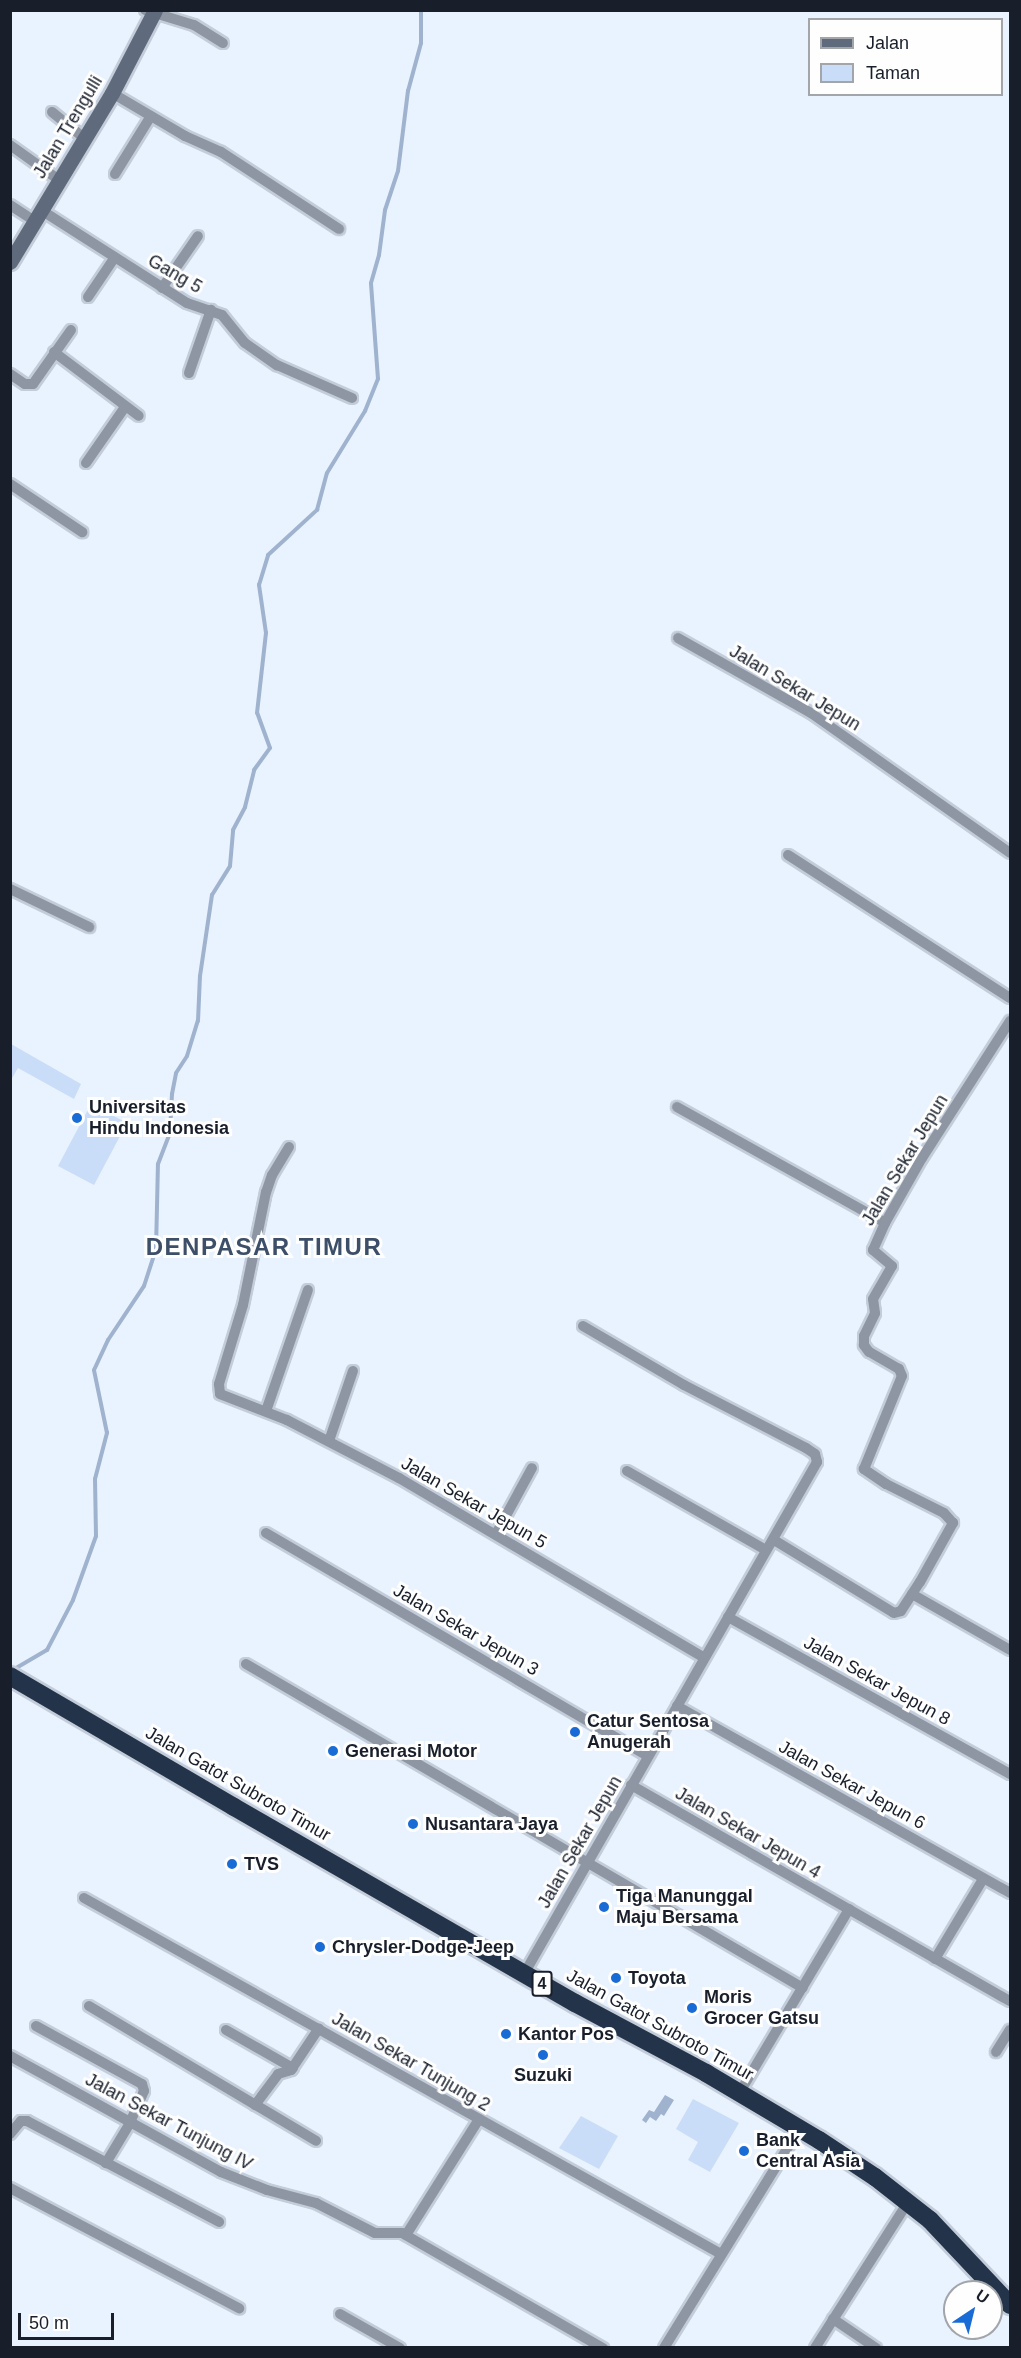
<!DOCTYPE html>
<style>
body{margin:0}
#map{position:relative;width:1021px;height:2358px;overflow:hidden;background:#e9f2ff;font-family:Helvetica,sans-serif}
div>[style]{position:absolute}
.green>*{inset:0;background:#c9ddf9}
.water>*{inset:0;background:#9fb3cf}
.stream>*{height:4px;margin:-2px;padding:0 2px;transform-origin:2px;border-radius:2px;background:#9fb3cf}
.roads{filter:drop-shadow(2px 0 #c3ccd9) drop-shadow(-2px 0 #c3ccd9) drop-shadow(0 2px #c3ccd9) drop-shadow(0 -2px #c3ccd9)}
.street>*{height:10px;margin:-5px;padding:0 5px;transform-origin:5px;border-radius:5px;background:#8d96a2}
.secondary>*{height:15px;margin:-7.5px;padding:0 7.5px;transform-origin:7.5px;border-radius:7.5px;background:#5f6b7c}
.highway>*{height:18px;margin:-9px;padding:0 9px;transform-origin:9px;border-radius:9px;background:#233349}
.dots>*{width:16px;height:16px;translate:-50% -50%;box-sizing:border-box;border:3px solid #fefefe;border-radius:50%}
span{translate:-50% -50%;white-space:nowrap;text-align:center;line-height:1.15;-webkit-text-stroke:6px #fefefe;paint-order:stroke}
.shield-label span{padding:2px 4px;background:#fefefe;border:2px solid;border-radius:4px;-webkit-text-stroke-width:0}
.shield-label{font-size:16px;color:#181f2b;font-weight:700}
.street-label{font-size:18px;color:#181f2b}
.poi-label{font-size:18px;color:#181f2b;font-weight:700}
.left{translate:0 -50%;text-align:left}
.district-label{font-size:24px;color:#3c4e68;font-weight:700;letter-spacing:1.5px}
.frame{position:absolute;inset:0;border:12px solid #181f2b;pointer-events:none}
.legend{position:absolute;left:808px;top:18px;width:195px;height:78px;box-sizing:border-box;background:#fefefe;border:2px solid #a2a5aa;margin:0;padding:8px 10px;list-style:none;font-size:18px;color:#181f2b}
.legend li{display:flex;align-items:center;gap:12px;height:30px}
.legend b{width:30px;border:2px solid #a2a5aa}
.north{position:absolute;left:943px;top:2280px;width:60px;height:60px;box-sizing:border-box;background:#fefefe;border:2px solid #a2a5aa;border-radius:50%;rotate:35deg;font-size:16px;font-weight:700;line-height:24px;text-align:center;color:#181f2b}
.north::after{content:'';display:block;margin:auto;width:21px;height:27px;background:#196bd5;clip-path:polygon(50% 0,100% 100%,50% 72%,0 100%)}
.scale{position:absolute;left:18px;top:2313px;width:96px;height:27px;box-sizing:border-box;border:3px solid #181f2b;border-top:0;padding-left:8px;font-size:18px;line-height:21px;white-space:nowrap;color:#181f2b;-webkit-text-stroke:4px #fefefe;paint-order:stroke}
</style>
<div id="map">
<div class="green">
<i style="clip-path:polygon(11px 1044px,81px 1084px,74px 1099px,18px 1068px,11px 1080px)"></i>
<i style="clip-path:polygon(91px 1104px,127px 1123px,94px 1185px,58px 1166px)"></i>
<i style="clip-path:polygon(693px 2099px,739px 2123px,710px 2172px,688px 2160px,698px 2142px,676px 2129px)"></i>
<i style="clip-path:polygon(581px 2116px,618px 2136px,599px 2169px,559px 2148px)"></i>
</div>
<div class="water">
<i style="clip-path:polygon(665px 2095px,674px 2100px,664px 2116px,661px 2114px,656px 2121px,650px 2117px,646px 2123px,642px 2120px,649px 2110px,654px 2112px)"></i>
</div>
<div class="stream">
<i style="left:11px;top:1671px;width:42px;rotate:-30.3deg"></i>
<i style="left:47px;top:1650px;width:56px;rotate:-62.5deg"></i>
<i style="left:73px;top:1600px;width:68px;rotate:-70.2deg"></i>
<i style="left:96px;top:1536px;width:57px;rotate:-91deg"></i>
<i style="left:95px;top:1479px;width:48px;rotate:-75.4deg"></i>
<i style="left:107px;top:1433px;width:64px;rotate:-101.7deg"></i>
<i style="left:94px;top:1370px;width:33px;rotate:-65deg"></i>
<i style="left:108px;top:1340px;width:65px;rotate:-56.3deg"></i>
<i style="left:144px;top:1286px;width:38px;rotate:-72deg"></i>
<i style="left:156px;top:1250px;width:86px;rotate:-88.7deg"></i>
<i style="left:158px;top:1164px;width:34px;rotate:-69deg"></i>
<i style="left:170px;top:1132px;width:38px;rotate:-87deg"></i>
<i style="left:172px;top:1094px;width:21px;rotate:-79deg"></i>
<i style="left:176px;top:1073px;width:20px;rotate:-57deg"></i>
<i style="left:187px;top:1056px;width:37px;rotate:-73deg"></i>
<i style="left:198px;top:1021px;width:45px;rotate:-87.5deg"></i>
<i style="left:200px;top:976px;width:82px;rotate:-81.6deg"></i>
<i style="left:212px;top:895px;width:34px;rotate:-58deg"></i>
<i style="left:230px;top:866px;width:36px;rotate:-85deg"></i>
<i style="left:233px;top:830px;width:26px;rotate:-62deg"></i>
<i style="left:245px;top:807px;width:38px;rotate:-76deg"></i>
<i style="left:254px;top:770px;width:27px;rotate:-54deg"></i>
<i style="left:270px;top:748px;width:37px;rotate:-110deg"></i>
<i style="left:257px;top:713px;width:81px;rotate:-83.6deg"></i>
<i style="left:266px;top:633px;width:49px;rotate:-98.3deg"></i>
<i style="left:259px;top:585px;width:31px;rotate:-73deg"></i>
<i style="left:268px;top:555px;width:67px;rotate:-42.6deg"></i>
<i style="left:317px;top:510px;width:38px;rotate:-75deg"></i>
<i style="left:327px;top:473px;width:73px;rotate:-58.5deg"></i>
<i style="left:365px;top:411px;width:35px;rotate:-68deg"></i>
<i style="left:378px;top:379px;width:96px;rotate:-94.2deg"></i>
<i style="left:371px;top:283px;width:29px;rotate:-74deg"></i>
<i style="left:379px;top:255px;width:45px;rotate:-82.4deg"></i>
<i style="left:385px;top:210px;width:41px;rotate:-71.6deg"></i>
<i style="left:398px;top:171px;width:81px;rotate:-82.9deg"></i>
<i style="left:408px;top:91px;width:50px;rotate:-74.8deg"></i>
<i style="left:421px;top:43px;width:33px;rotate:-90deg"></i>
</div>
<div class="roads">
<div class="street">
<i style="left:145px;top:10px;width:51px;rotate:17deg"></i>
<i style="left:194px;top:25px;width:34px;rotate:32deg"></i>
<i style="left:112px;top:93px;width:85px;rotate:30.5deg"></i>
<i style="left:185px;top:136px;width:39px;rotate:24deg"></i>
<i style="left:221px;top:152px;width:141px;rotate:33.1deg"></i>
<i style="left:52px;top:112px;width:41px;rotate:39.1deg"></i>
<i style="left:10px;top:145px;width:60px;rotate:35.5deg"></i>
<i style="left:115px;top:174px;width:68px;rotate:-58.2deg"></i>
<i style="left:10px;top:205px;width:30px;rotate:33deg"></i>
<i style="left:41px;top:210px;width:173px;rotate:32.5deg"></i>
<i style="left:187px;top:303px;width:37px;rotate:19deg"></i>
<i style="left:222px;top:315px;width:36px;rotate:51deg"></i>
<i style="left:245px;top:343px;width:39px;rotate:35deg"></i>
<i style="left:277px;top:365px;width:82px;rotate:23.7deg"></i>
<i style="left:162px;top:288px;width:63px;rotate:-55.3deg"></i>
<i style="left:88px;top:297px;width:48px;rotate:-56deg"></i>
<i style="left:54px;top:352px;width:106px;rotate:37deg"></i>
<i style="left:189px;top:373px;width:67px;rotate:-70.8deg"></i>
<i style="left:10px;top:374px;width:18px;rotate:34deg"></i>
<i style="left:25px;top:384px;width:8px"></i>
<i style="left:33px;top:384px;width:66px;rotate:-54.9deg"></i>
<i style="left:86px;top:463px;width:68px;rotate:-55.1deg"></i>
<i style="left:10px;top:484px;width:87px;rotate:33.7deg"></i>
<i style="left:678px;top:638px;width:153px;rotate:29.4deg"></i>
<i style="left:811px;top:713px;width:243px;rotate:35.1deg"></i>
<i style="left:788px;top:855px;width:264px;rotate:32.8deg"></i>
<i style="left:10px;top:889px;width:88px;rotate:25.7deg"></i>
<i style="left:677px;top:1107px;width:238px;rotate:29.1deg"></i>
<i style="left:289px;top:1147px;width:33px;rotate:121deg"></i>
<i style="left:272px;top:1175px;width:18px;rotate:109deg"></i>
<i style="left:266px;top:1192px;width:115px;rotate:101.5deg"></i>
<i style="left:243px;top:1305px;width:83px;rotate:106.9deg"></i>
<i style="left:219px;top:1384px;width:10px;rotate:84deg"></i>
<i style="left:220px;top:1394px;width:72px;rotate:21.2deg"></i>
<i style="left:287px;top:1420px;width:126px;rotate:27.4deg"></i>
<i style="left:399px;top:1478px;width:354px;rotate:30.5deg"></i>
<i style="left:266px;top:1411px;width:128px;rotate:-70.9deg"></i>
<i style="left:329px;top:1441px;width:74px;rotate:-71.1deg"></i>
<i style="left:627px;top:1471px;width:160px;rotate:29.6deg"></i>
<i style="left:266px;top:1533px;width:442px;rotate:30.3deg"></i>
<i style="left:496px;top:1534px;width:75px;rotate:-61.4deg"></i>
<i style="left:774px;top:1540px;width:140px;rotate:31.3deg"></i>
<i style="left:894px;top:1613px;width:7px;rotate:-16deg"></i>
<i style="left:901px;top:1611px;width:35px;rotate:-57deg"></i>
<i style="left:920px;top:1582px;width:68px;rotate:-60.8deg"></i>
<i style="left:953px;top:1523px;width:13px;rotate:-132deg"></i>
<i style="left:944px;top:1513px;width:65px;rotate:-153.4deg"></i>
<i style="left:886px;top:1484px;width:27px;rotate:-146deg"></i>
<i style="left:864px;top:1469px;width:100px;rotate:-67.8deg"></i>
<i style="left:902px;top:1376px;width:8px;rotate:-113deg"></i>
<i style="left:899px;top:1369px;width:34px;rotate:-150deg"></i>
<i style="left:869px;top:1352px;width:9px;rotate:-126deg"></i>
<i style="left:864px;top:1345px;width:9px;rotate:-90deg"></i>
<i style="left:864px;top:1336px;width:25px;rotate:-64deg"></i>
<i style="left:875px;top:1313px;width:14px;rotate:-98deg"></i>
<i style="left:873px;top:1299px;width:38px;rotate:-60deg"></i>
<i style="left:892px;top:1266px;width:25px;rotate:-140deg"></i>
<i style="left:873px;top:1250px;width:30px;rotate:-66deg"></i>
<i style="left:885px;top:1223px;width:75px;rotate:-60.4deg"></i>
<i style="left:922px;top:1158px;width:163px;rotate:-57.3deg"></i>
<i style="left:912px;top:1594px;width:113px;rotate:29.7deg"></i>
<i style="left:728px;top:1617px;width:323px;rotate:29.1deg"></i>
<i style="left:246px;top:1664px;width:644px;rotate:30.19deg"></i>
<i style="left:677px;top:1706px;width:382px;rotate:29.3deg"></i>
<i style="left:631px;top:1785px;width:436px;rotate:29.7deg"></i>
<i style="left:84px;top:1898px;width:730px;rotate:29.2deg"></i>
<i style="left:935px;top:1959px;width:93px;rotate:-59deg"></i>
<i style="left:524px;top:1974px;width:590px;rotate:-60.22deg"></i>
<i style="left:817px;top:1462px;width:8px;rotate:-104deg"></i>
<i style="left:815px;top:1454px;width:11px;rotate:-146deg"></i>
<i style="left:806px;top:1448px;width:137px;rotate:-152.7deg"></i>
<i style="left:684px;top:1385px;width:117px;rotate:-149.7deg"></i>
<i style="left:89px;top:2006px;width:264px;rotate:30.7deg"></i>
<i style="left:36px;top:2026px;width:121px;rotate:28.7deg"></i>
<i style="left:142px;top:2084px;width:7px;rotate:74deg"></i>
<i style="left:144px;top:2091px;width:35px;rotate:114deg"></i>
<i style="left:130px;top:2123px;width:47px;rotate:121deg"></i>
<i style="left:226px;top:2030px;width:77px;rotate:29.6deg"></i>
<i style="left:996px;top:2052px;width:26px;rotate:-58deg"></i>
<i style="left:10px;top:2056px;width:241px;rotate:28.8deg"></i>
<i style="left:221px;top:2172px;width:49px;rotate:21.4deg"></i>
<i style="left:267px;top:2190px;width:51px;rotate:14.9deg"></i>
<i style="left:316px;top:2203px;width:66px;rotate:27deg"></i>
<i style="left:375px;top:2233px;width:27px"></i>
<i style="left:402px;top:2233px;width:232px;rotate:29.8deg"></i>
<i style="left:740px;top:2092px;width:213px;rotate:-59.2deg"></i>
<i style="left:255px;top:2105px;width:39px;rotate:-53deg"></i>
<i style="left:278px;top:2074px;width:14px;rotate:-17deg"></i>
<i style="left:291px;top:2070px;width:50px;rotate:-56.3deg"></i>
<i style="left:10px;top:2134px;width:17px;rotate:-50deg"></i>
<i style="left:21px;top:2121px;width:6px"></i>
<i style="left:27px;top:2121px;width:217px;rotate:27.7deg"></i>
<i style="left:10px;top:2188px;width:259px;rotate:27.7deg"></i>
<i style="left:406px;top:2235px;width:137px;rotate:-57.8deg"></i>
<i style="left:340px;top:2314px;width:69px;rotate:29.5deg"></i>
<i style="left:833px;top:2319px;width:52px;rotate:34deg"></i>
<i style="left:664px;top:2348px;width:259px;rotate:-58.3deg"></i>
<i style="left:815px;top:2348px;width:173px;rotate:-57.5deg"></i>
</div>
<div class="secondary">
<i style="left:10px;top:262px;width:197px;rotate:-58.9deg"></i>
<i style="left:112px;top:93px;width:93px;rotate:-62.6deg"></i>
</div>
<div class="highway">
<i style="left:10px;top:1676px;width:259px;rotate:30.3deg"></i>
<i style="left:234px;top:1807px;width:393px;rotate:29.9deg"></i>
<i style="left:575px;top:2003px;width:149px;rotate:28.1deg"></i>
<i style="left:706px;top:2073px;width:131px;rotate:30.7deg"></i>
<i style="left:819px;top:2140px;width:67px;rotate:33.5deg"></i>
<i style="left:875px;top:2177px;width:70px;rotate:38deg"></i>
<i style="left:930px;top:2220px;width:117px;rotate:46.7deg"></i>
</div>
</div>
<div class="dots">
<i style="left:77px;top:1118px;background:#196bd5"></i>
<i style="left:575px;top:1732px;background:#196bd5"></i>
<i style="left:333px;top:1751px;background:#196bd5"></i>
<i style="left:413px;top:1824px;background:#196bd5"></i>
<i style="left:232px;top:1864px;background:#196bd5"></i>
<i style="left:604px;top:1907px;background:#196bd5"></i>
<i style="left:320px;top:1947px;background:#196bd5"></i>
<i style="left:616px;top:1978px;background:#196bd5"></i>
<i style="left:692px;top:2008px;background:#196bd5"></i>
<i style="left:506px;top:2034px;background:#196bd5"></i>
<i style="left:543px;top:2055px;background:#196bd5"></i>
<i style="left:744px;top:2151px;background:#196bd5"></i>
</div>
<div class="shield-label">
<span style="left:542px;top:1984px">4</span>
</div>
<div class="street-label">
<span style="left:68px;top:127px;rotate:-59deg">Jalan Trengulli</span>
<span style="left:175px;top:274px;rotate:30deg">Gang 5</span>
<span style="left:795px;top:688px;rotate:31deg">Jalan Sekar Jepun</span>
<span style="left:905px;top:1160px;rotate:-59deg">Jalan Sekar Jepun</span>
<span style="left:474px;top:1503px;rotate:30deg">Jalan Sekar Jepun 5</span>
<span style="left:466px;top:1630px;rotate:30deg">Jalan Sekar Jepun 3</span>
<span style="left:877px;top:1681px;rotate:29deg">Jalan Sekar Jepun 8</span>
<span style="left:238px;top:1784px;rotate:30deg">Jalan Gatot Subroto Timur</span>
<span style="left:852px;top:1785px;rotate:29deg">Jalan Sekar Jepun 6</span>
<span style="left:748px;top:1833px;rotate:30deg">Jalan Sekar Jepun 4</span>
<span style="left:580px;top:1842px;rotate:-60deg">Jalan Sekar Jepun</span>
<span style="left:660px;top:2025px;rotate:29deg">Jalan Gatot Subroto Timur</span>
<span style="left:411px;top:2062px;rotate:30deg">Jalan Sekar Tunjung 2</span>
<span style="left:169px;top:2122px;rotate:28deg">Jalan Sekar Tunjung IV</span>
</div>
<div class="poi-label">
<span class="left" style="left:89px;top:1118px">Universitas<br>Hindu Indonesia</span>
<span class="left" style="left:587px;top:1732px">Catur Sentosa<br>Anugerah</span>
<span class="left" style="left:345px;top:1751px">Generasi Motor</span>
<span class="left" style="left:425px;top:1824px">Nusantara Jaya</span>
<span class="left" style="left:244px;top:1864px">TVS</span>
<span class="left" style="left:616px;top:1907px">Tiga Manunggal<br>Maju Bersama</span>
<span class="left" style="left:332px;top:1947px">Chrysler-Dodge-Jeep</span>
<span class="left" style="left:628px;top:1978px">Toyota</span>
<span class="left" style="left:704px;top:2008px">Moris<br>Grocer Gatsu</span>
<span class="left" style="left:518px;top:2034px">Kantor Pos</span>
<span style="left:543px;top:2075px">Suzuki</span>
<span class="left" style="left:756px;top:2151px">Bank<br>Central Asia</span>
</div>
<div class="district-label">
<span style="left:264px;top:1247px">DENPASAR TIMUR</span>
</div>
<div class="frame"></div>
<ul class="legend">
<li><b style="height:8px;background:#5f6b7c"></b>Jalan</li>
<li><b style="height:16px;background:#c9ddf9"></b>Taman</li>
</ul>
<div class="north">U</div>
<div class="scale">50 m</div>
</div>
